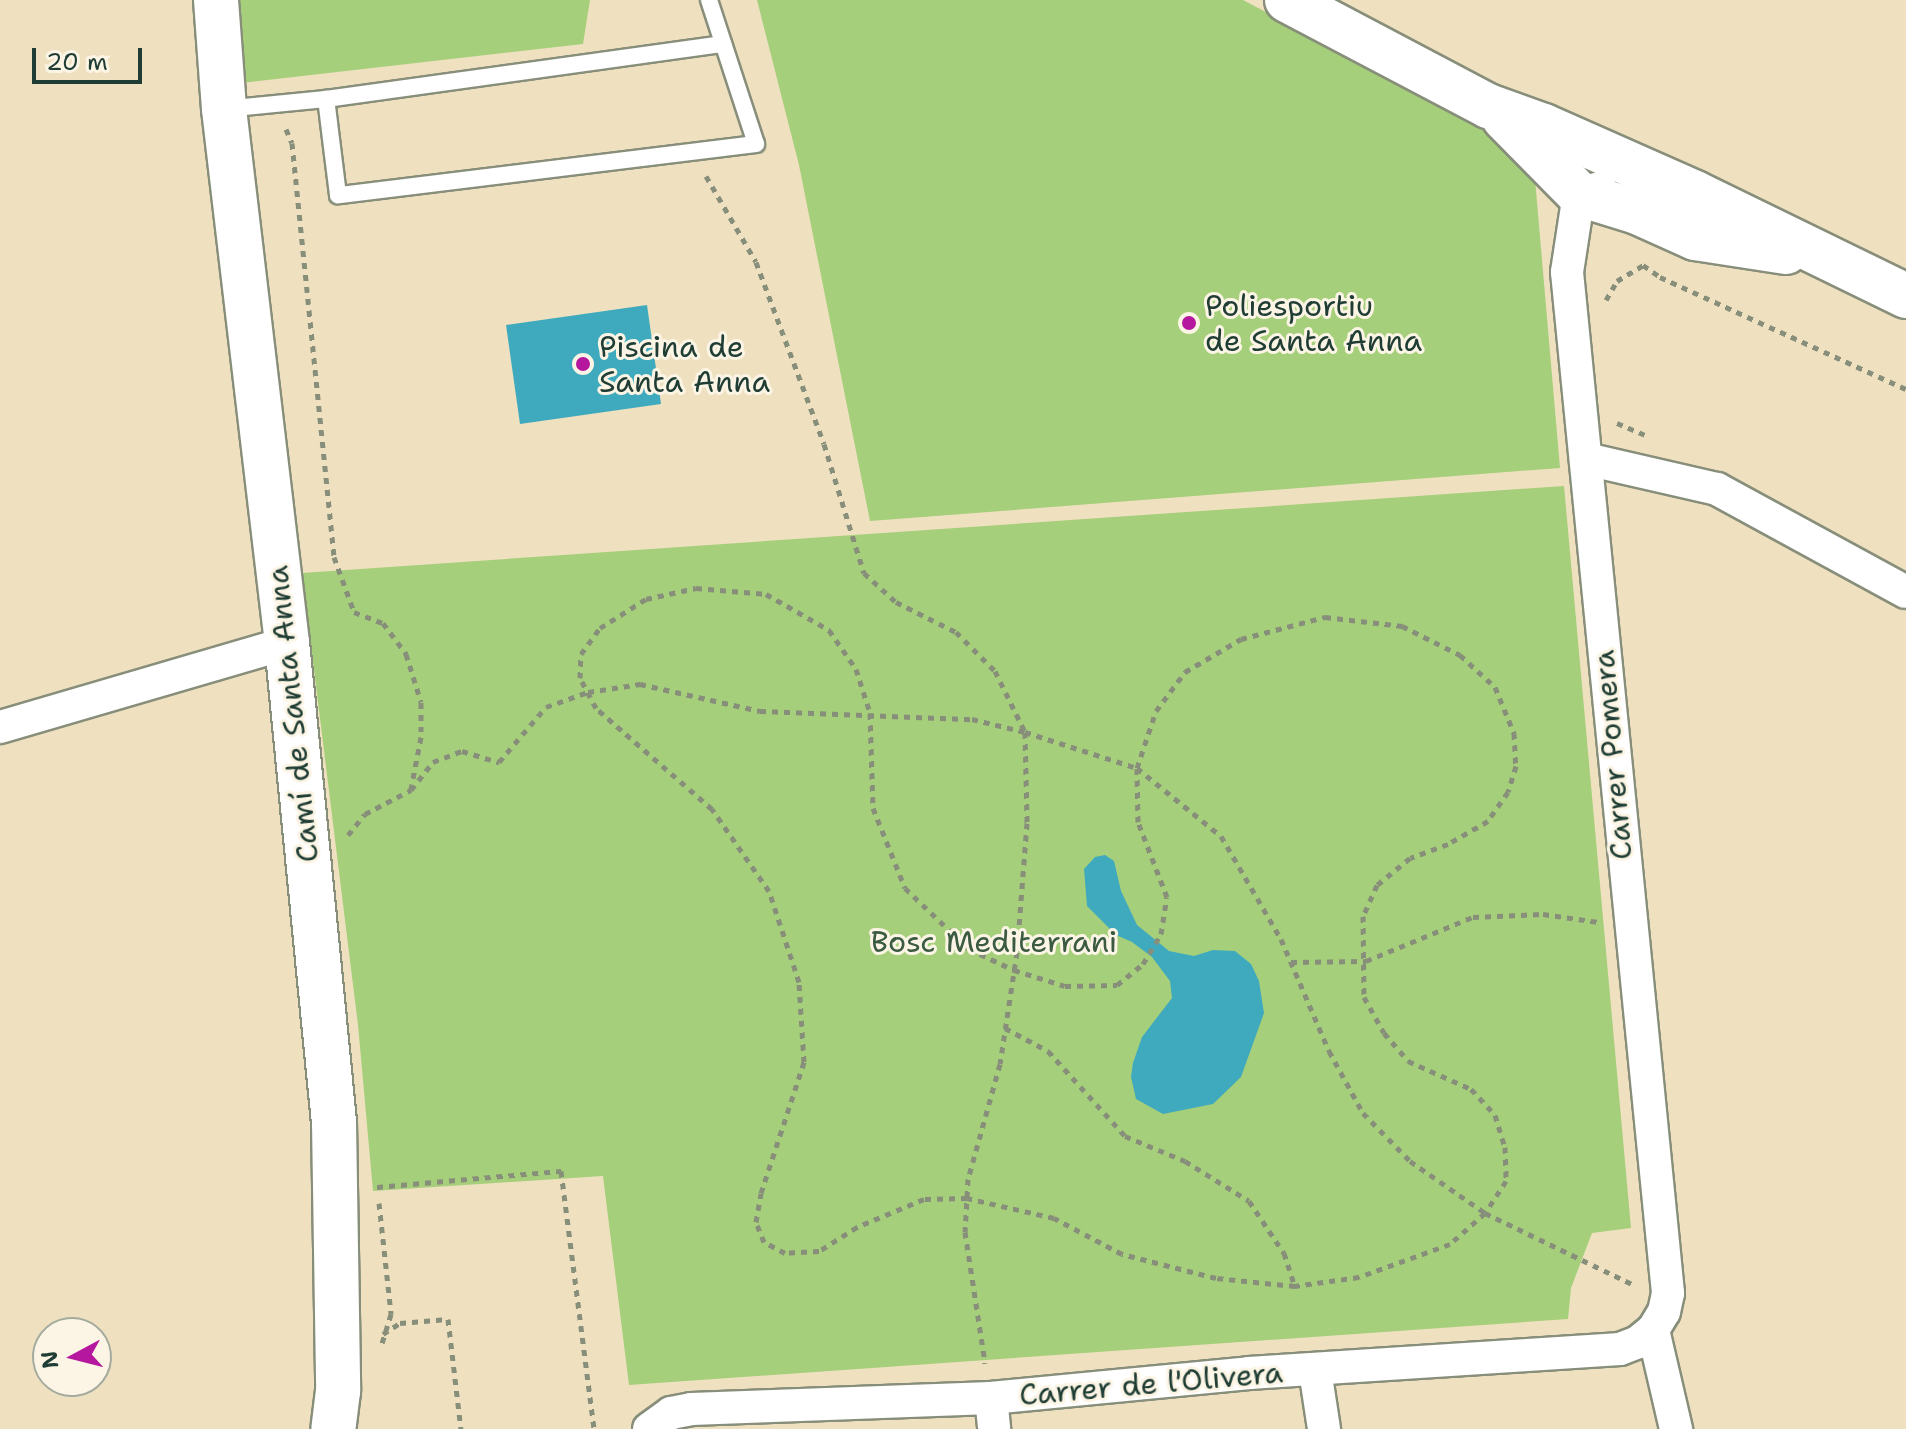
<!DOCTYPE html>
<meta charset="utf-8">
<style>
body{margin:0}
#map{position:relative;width:1906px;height:1429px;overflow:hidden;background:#efe0c0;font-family:"Shantell Sans",sans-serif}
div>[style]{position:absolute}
.green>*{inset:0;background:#a5cf7a}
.water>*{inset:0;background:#3faabe}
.path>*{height:5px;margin-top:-2.5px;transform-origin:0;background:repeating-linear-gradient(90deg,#878e7a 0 6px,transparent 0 12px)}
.roads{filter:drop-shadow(2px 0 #878e7a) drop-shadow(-2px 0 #878e7a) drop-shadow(0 2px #878e7a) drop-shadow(0 -2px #878e7a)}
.lane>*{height:16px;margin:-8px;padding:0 8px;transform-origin:8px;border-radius:8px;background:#fff}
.street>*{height:32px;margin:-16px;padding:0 16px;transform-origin:16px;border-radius:16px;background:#fff}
.secondary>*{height:44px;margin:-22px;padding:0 22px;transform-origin:22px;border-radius:22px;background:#fff}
.dots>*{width:22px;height:22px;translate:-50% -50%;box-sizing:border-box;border:4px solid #fcf5e5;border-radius:50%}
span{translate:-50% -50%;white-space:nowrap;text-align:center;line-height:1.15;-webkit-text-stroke:6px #fcf5e5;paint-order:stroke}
.poi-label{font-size:30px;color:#1f3d34}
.left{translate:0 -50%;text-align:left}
.street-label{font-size:30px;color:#1f3d34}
.park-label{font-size:30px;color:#3a5a42}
.north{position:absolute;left:32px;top:1317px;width:80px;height:80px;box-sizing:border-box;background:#fcf5e5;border:2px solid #a4ab9e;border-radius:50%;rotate:263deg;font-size:22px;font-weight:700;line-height:32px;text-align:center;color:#1f3d34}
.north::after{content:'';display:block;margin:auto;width:28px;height:36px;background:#b5179e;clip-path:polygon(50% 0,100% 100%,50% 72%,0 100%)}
.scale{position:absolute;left:32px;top:48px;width:110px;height:36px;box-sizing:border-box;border:4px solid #1f3d34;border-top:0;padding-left:10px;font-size:24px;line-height:28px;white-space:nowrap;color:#1f3d34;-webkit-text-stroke:6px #fcf5e5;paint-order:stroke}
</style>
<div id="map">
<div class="green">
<i style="clip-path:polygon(238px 0,590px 0,583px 44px,241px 83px)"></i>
<i style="clip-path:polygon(757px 0,1243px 0,1488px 128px,1535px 179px,1560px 468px,870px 521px,799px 165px)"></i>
<i style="clip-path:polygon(1564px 486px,1631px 1228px,1592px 1233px,1571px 1288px,1568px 1319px,629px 1385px,603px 1176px,373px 1191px,358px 1025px,302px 573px)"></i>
</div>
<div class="water">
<i style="clip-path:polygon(647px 305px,661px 404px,520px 424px,506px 325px)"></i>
<i style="clip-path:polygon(1105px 855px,1114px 861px,1121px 891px,1137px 925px,1169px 951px,1194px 956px,1213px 950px,1235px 951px,1251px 964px,1259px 981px,1264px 1013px,1241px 1077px,1213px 1104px,1163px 1114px,1136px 1099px,1131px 1077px,1133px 1063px,1142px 1037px,1172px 998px,1170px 981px,1152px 957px,1132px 942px,1116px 935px,1087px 906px,1084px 869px,1095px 857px)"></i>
</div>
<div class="path">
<i style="left:286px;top:129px;width:15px;rotate:67deg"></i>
<i style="left:292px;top:143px;width:416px;rotate:84.2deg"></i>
<i style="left:334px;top:557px;width:59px;rotate:70deg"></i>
<i style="left:354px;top:612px;width:31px;rotate:21deg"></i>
<i style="left:383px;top:623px;width:39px;rotate:53deg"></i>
<i style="left:406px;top:654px;width:50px;rotate:72.6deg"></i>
<i style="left:421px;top:702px;width:35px;rotate:90deg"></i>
<i style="left:421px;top:737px;width:53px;rotate:100.9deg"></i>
<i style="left:706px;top:176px;width:99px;rotate:59.8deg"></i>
<i style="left:756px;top:262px;width:194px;rotate:69.5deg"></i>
<i style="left:824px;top:444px;width:135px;rotate:72.8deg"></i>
<i style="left:864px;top:573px;width:43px;rotate:42.2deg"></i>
<i style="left:896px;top:602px;width:67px;rotate:26.6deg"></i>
<i style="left:956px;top:632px;width:55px;rotate:45deg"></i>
<i style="left:995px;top:671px;width:68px;rotate:63.8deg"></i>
<i style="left:1025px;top:732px;width:91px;rotate:88.7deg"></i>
<i style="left:1027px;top:823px;width:129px;rotate:94.4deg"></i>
<i style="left:1017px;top:952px;width:113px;rotate:98.6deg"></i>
<i style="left:1000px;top:1064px;width:119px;rotate:105.5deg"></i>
<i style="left:968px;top:1179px;width:53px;rotate:93.2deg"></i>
<i style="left:965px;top:1232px;width:133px;rotate:81.3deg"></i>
<i style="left:1643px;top:265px;width:21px;rotate:35deg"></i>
<i style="left:1660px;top:277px;width:270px;rotate:24.5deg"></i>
<i style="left:1606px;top:300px;width:22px;rotate:-60deg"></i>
<i style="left:1617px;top:281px;width:35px;rotate:-31deg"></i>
<i style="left:1617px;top:423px;width:30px;rotate:23deg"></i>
<i style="left:696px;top:588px;width:70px;rotate:4.9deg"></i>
<i style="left:766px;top:594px;width:73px;rotate:29.7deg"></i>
<i style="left:829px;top:630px;width:47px;rotate:55.3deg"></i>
<i style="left:856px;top:669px;width:46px;rotate:72.3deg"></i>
<i style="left:870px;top:713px;width:95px;rotate:88.2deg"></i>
<i style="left:873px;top:808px;width:86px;rotate:68.2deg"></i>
<i style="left:905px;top:888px;width:88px;rotate:43.6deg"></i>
<i style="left:969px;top:949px;width:50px;rotate:25deg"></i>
<i style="left:1014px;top:970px;width:53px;rotate:17.4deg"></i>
<i style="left:1065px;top:986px;width:52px;rotate:-1.1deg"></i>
<i style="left:1117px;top:985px;width:33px;rotate:-39deg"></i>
<i style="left:1143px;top:964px;width:35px;rotate:-59deg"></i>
<i style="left:1161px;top:934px;width:37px;rotate:-81deg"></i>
<i style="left:1167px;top:897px;width:80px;rotate:-111.1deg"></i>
<i style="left:1138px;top:822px;width:54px;rotate:-91.1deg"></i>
<i style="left:1137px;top:768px;width:60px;rotate:-71.6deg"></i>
<i style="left:1156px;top:711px;width:49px;rotate:-53.4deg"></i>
<i style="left:1185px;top:672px;width:65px;rotate:-30.5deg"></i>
<i style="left:1241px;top:639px;width:87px;rotate:-14.7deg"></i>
<i style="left:1325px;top:617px;width:78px;rotate:6.7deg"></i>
<i style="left:1402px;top:626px;width:65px;rotate:26.6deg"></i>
<i style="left:1460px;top:655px;width:47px;rotate:42.4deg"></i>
<i style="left:1495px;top:687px;width:50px;rotate:67.6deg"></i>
<i style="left:1514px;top:733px;width:33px;rotate:87deg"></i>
<i style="left:1516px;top:766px;width:27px;rotate:107deg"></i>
<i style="left:1508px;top:792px;width:35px;rotate:125deg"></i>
<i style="left:1488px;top:821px;width:46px;rotate:150.1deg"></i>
<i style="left:1448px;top:844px;width:40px;rotate:159.8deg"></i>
<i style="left:1410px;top:858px;width:43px;rotate:140.7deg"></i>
<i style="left:1377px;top:885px;width:34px;rotate:114deg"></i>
<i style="left:1363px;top:916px;width:81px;rotate:89.3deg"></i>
<i style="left:1364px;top:997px;width:41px;rotate:60.9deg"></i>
<i style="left:1384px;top:1033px;width:37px;rotate:49deg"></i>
<i style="left:1408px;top:1061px;width:69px;rotate:24deg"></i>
<i style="left:1471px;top:1089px;width:35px;rotate:47deg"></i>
<i style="left:1495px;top:1115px;width:34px;rotate:73deg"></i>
<i style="left:1505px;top:1147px;width:34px;rotate:88deg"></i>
<i style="left:1506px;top:1181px;width:38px;rotate:123deg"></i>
<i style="left:1485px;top:1213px;width:47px;rotate:138.5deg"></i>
<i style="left:1450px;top:1244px;width:97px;rotate:160.1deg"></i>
<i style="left:1359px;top:1277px;width:65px;rotate:172deg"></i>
<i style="left:1295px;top:1286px;width:79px;rotate:-174.2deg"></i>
<i style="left:1216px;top:1278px;width:97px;rotate:-165.7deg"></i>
<i style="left:1122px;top:1254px;width:77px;rotate:-152.1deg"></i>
<i style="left:1054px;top:1218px;width:89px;rotate:-167.1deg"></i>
<i style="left:967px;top:1198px;width:43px;rotate:178.7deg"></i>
<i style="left:924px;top:1199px;width:73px;rotate:157.3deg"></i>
<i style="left:857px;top:1227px;width:45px;rotate:147.7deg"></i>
<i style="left:819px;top:1251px;width:34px;rotate:177deg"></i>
<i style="left:785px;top:1253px;width:24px;rotate:-152deg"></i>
<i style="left:764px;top:1242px;width:22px;rotate:-112deg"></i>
<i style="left:756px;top:1222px;width:29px;rotate:-80deg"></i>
<i style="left:761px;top:1193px;width:138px;rotate:-71.8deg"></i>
<i style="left:804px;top:1062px;width:80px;rotate:-93.6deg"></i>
<i style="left:799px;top:982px;width:96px;rotate:-108.2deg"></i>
<i style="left:769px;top:891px;width:100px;rotate:-124.8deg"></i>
<i style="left:712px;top:809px;width:154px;rotate:-139deg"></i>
<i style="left:596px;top:708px;width:34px;rotate:-118deg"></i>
<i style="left:580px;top:678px;width:24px;rotate:-88deg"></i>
<i style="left:581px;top:654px;width:32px;rotate:-54deg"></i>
<i style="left:600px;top:628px;width:54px;rotate:-32.2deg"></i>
<i style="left:646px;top:599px;width:51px;rotate:-12.4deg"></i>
<i style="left:348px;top:835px;width:27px;rotate:-51deg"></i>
<i style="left:365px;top:814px;width:52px;rotate:-27.6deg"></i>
<i style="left:411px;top:790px;width:36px;rotate:-52deg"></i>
<i style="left:433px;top:762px;width:31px;rotate:-21deg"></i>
<i style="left:462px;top:751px;width:39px;rotate:17deg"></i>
<i style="left:499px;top:762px;width:72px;rotate:-49.5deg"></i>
<i style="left:546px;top:707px;width:45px;rotate:-19.7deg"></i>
<i style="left:588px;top:692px;width:53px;rotate:-8.7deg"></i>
<i style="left:640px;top:684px;width:123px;rotate:12.7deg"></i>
<i style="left:760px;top:711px;width:212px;rotate:2.2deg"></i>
<i style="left:972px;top:719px;width:55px;rotate:13.8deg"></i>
<i style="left:1025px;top:732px;width:118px;rotate:17.8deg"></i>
<i style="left:1137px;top:768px;width:108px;rotate:39deg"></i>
<i style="left:1221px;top:836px;width:119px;rotate:59.8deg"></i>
<i style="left:1281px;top:939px;width:122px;rotate:66.8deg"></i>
<i style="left:1329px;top:1051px;width:71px;rotate:61.3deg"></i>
<i style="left:1363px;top:1113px;width:67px;rotate:45.6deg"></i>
<i style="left:1410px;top:1161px;width:91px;rotate:34.7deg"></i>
<i style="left:1485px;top:1213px;width:165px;rotate:25.8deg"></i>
<i style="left:1291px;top:962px;width:75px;rotate:-0.8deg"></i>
<i style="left:1366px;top:961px;width:116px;rotate:-22.4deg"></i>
<i style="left:1473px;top:917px;width:70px;rotate:-2.5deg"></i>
<i style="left:1543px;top:914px;width:56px;rotate:8.3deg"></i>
<i style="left:1005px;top:1028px;width:49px;rotate:28.1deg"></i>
<i style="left:1048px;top:1051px;width:115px;rotate:47.8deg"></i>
<i style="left:1125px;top:1136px;width:65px;rotate:22.6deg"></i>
<i style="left:1185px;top:1161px;width:75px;rotate:32deg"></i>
<i style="left:1249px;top:1201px;width:63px;rotate:56.1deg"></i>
<i style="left:1284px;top:1253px;width:35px;rotate:72deg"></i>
<i style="left:377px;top:1187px;width:185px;rotate:-5deg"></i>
<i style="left:561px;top:1171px;width:260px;rotate:82.7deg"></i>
<i style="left:379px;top:1203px;width:112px;rotate:83.8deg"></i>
<i style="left:391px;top:1314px;width:34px;rotate:107deg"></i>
<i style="left:383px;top:1334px;width:20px;rotate:-33deg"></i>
<i style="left:400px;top:1323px;width:48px;rotate:-4.8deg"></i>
<i style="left:448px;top:1319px;width:111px;rotate:83.3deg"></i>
</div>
<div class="roads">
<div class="lane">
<i style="left:709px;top:0;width:151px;rotate:71.9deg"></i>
<i style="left:756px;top:144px;width:421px;rotate:173deg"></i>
<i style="left:338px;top:195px;width:97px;rotate:-97.1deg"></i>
<i style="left:326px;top:99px;width:401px;rotate:-7.9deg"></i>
<i style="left:224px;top:109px;width:102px;rotate:-5.6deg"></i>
</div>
<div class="street">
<i style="left:1586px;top:459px;width:134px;rotate:12.9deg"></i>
<i style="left:1717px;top:489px;width:215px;rotate:28.6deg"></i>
<i style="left:0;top:727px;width:299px;rotate:-16.3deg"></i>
<i style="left:1653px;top:1330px;width:102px;rotate:76.9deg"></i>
<i style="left:1315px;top:1370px;width:60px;rotate:81.3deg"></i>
<i style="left:991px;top:1398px;width:31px;rotate:84deg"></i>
<i style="left:649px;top:1429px;width:27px;rotate:-36deg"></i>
<i style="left:671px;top:1413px;width:20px;rotate:-11deg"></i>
<i style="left:691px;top:1409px;width:300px;rotate:-2.1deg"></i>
<i style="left:991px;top:1398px;width:259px;rotate:-5.5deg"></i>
<i style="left:1249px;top:1373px;width:372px;rotate:-3.7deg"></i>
<i style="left:1620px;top:1349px;width:19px;rotate:-21deg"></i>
<i style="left:1638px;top:1342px;width:19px;rotate:-39deg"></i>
<i style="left:1653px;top:1330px;width:21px;rotate:-59deg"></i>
<i style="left:1664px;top:1312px;width:19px;rotate:-78deg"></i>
<i style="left:1668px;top:1293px;width:1026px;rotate:-95.65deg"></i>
<i style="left:1567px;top:272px;width:79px;rotate:-81.3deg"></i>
<i style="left:1579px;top:194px;width:22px;rotate:-16deg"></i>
</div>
<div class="secondary">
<i style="left:216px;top:0;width:109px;rotate:85.8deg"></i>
<i style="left:224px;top:109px;width:538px;rotate:83.27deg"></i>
<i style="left:287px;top:643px;width:481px;rotate:84.4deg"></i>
<i style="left:334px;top:1122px;width:269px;rotate:89.1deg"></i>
<i style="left:338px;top:1391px;width:38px;rotate:97deg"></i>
<i style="left:1287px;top:0;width:227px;rotate:27.8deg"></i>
<i style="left:1488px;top:106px;width:59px;rotate:19.7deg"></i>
<i style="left:1544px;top:126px;width:165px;rotate:23.9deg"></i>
<i style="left:1695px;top:193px;width:235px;rotate:26deg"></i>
<i style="left:1504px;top:118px;width:107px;rotate:45.4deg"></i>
<i style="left:1579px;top:194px;width:61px;rotate:17.2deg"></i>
<i style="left:1637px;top:212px;width:64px;rotate:24.1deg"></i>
<i style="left:1695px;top:238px;width:92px;rotate:8.7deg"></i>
</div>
</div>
<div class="dots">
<i style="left:1189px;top:323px;background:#b5179e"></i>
<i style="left:583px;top:364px;background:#b5179e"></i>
</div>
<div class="poi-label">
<span class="left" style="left:1205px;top:323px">Poliesportiu<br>de Santa Anna</span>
<span class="left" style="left:599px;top:364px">Piscina de<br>Santa Anna</span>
</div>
<div class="street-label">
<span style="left:293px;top:714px;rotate:-96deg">Camí de Santa Anna</span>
<span style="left:1613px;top:755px;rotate:-95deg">Carrer Pomera</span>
<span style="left:1151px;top:1384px;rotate:-5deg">Carrer de l'Olivera</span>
</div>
<div class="park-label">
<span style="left:994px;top:942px">Bosc Mediterrani</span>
</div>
<div class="north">N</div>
<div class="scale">20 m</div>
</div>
